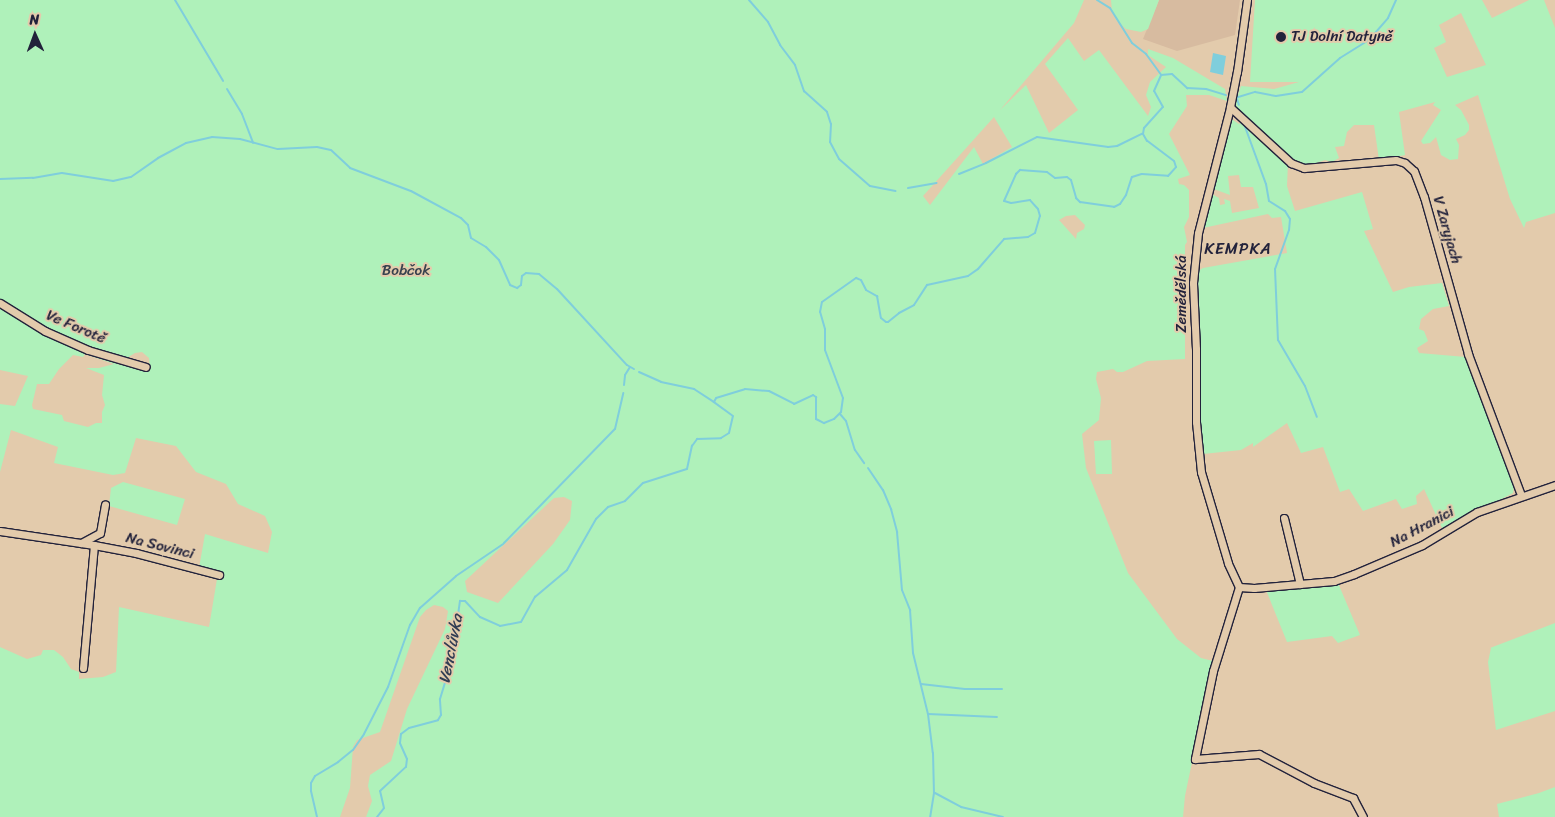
<!DOCTYPE html>
<meta charset="utf-8">
<style>
body{margin:0}
#map{position:relative;width:1555px;height:817px;overflow:hidden;background:#e3cbac;font-family:Sriracha,sans-serif}
div>[style]{position:absolute}
.built>*{inset:0;background:#d7bba0}
.green>*{inset:0;background:#aff1ba}
.water>*{inset:0;background:#7fcedc}
.stream>*{height:2px;margin:-1px;padding:0 1px;transform-origin:1px;border-radius:1px;background:#7fcedc}
.roads{filter:drop-shadow(1px 0 #22223b) drop-shadow(-1px 0 #22223b) drop-shadow(0 1px #22223b) drop-shadow(0 -1px #22223b)}
.minor>*{height:7px;margin:-3.5px;padding:0 3.5px;transform-origin:3.5px;border-radius:3.5px;background:#e3cbac}
.dots>*{width:14px;height:14px;translate:-50% -50%;box-sizing:border-box;border:2px solid #e3cbac;border-radius:50%}
span{translate:-50% -50%;white-space:nowrap;text-align:center;line-height:1.15;-webkit-text-stroke:4px #e3cbac;paint-order:stroke}
.poi-label{font-size:15px;color:#22223b}
.left{translate:0 -50%;text-align:left}
.street-label{font-size:15px;color:#22223b}
.park-label{font-size:15px;color:#37414e}
.neighbourhood-label{font-size:16px;color:#22223b;letter-spacing:1px}
.water-label{font-size:16px;color:#303c53;font-style:italic}
.north{position:absolute;left:10px;top:10px;width:50px;height:50px;-webkit-text-stroke:4px #e3cbac;paint-order:stroke;rotate:358deg;font-size:14px;font-weight:700;line-height:20px;text-align:center;color:#22223b}
.north::after{content:'';display:block;margin:auto;width:18px;height:22px;background:#22223b;clip-path:polygon(50% 0,100% 100%,50% 72%,0 100%)}
</style>
<div id="map">
<div class="built">
<i style="clip-path:polygon(1159px 0,1240px 0,1235px 35px,1177px 51px,1143px 39px)"></i>
</div>
<div class="green">
<i style="clip-path:polygon(evenodd,0 0,1084px 0,1074px 23px,1000px 110px,1026px 85px,1049px 133px,1078px 110px,1045px 64px,1068px 38px,1084px 61px,1099px 50px,1148px 116px,1151px 107px,1146px 95px,1150px 82px,1166px 67px,1148px 55px,1148px 49px,1173px 58px,1225px 89px,1227px 101px,1209px 95px,1186px 95px,1187px 106px,1169px 134px,1190px 175px,1178px 179px,1179px 184px,1184px 185px,1189px 190px,1189px 217px,1184px 227px,1187px 242px,1185px 245px,1185px 359px,1147px 361px,1123px 372px,1117px 372px,1113px 369px,1097px 372px,1096px 379px,1101px 398px,1099px 420px,1082px 434px,1086px 468px,1128px 573px,1177px 639px,1201px 658px,1213px 661px,1185px 796px,1183px 817px,366px 817px,372px 801px,368px 786px,370px 775px,391px 761px,407px 709px,445px 629px,448px 611px,443px 607px,434px 605px,426px 610px,420px 617px,380px 732px,357px 740px,353px 747px,350px 788px,340px 817px,0 817px,0 647px,27px 659px,41px 655px,43px 650px,54px 650px,63px 657px,71px 669px,79px 672px,79px 679px,103px 677px,116px 672px,119px 607px,209px 627px,218px 573px,199px 568px,205px 534px,268px 553px,272px 532px,265px 516px,238px 504px,226px 484px,196px 472px,176px 446px,136px 438px,125px 473px,113px 475px,54px 463px,58px 447px,11px 430px,0 472px,0 404px,15px 406px,28px 376px,0 370px,0 0,994px 117px,1012px 147px,983px 164px,974px 147px,930px 205px,923px 196px,994px 117px,0 0,1075px 215px,1085px 225px,1084px 229px,1077px 233px,1076px 239px,1059px 220px,1066px 216px,1075px 215px,0 0,142px 352px,149px 358px,150px 371px,117px 364px,135px 353px,142px 352px,0 0,85px 354px,114px 364px,99px 368px,86px 368px,104px 375px,102px 395px,105px 405px,102px 412px,102px 423px,96px 423px,88px 427px,64px 421px,62px 415px,33px 409px,32px 405px,37px 384px,49px 384px,59px 369px,73px 355px,83px 357px,85px 354px,0 0,564px 497px,572px 501px,570px 520px,553px 544px,498px 603px,467px 592px,465px 581px,554px 498px,564px 497px)"></i>
<i style="clip-path:polygon(1111px 0,1159px 0,1148px 29px,1141px 32px,1126px 29px,1117px 21px,1112px 11px)"></i>
<i style="clip-path:polygon(evenodd,1255px 0,1482px 0,1492px 18px,1529px 0,1544px 0,1555px 28px,1555px 213px,1526px 222px,1524px 228px,1510px 199px,1478px 95px,1455px 105px,1461px 110px,1469px 125px,1469px 130px,1465px 135px,1456px 139px,1459px 145px,1458px 159px,1450px 160px,1441px 155px,1436px 137px,1430px 143px,1423px 144px,1421px 141px,1441px 110px,1433px 105px,1435px 102px,1399px 112px,1405px 155px,1379px 160px,1374px 125px,1354px 125px,1347px 132px,1344px 146px,1335px 147px,1339px 158px,1332px 162px,1325px 160px,1311px 165px,1297px 163px,1234px 106px,1241px 86px,1274px 89px,1299px 82px,1250px 82px,1255px 0,1461px 13px,1486px 65px,1447px 77px,1434px 48px,1446px 42px,1439px 25px,1461px 13px)"></i>
<i style="clip-path:polygon(1230px 118px,1239px 124px,1242px 122px,1288px 163px,1287px 186px,1295px 211px,1362px 192px,1373px 229px,1364px 231px,1393px 292px,1409px 287px,1442px 283px,1449px 306px,1433px 309px,1421px 319px,1419px 329px,1424px 331px,1428px 341px,1417px 348px,1419px 353px,1466px 357px,1514px 485px,1513px 493px,1443px 530px,1424px 489px,1416px 496px,1417px 504px,1402px 509px,1396px 499px,1363px 511px,1349px 489px,1340px 492px,1323px 447px,1301px 453px,1287px 423px,1253px 447px,1253px 443px,1241px 450px,1203px 454px,1200px 424px,1198px 271px,1203px 268px,1287px 253px,1281px 217px,1272px 218px,1268px 214px,1203px 228px,1210px 193px,1219px 198px,1220px 205px,1225px 204px,1224px 199px,1230px 201px,1232px 213px,1259px 208px,1253px 187px,1241px 187px,1239px 175px,1228px 176px,1230px 195px,1211px 188px)"></i>
<i style="clip-path:polygon(1111px 440px,1112px 474px,1096px 474px,1094px 441px)"></i>
<i style="clip-path:polygon(123px 482px,185px 499px,177px 525px,109px 506px,111px 488px)"></i>
<i style="clip-path:polygon(1338px 583px,1360px 635px,1338px 643px,1332px 636px,1287px 642px,1266px 590px)"></i>
<i style="clip-path:polygon(1555px 623px,1555px 711px,1496px 730px,1488px 662px,1491px 648px,1490px 648px)"></i>
<i style="clip-path:polygon(1555px 787px,1555px 817px,1499px 817px,1497px 804px,1539px 793px)"></i>
</div>
<div class="water">
<i style="clip-path:polygon(1213px 53px,1226px 56px,1223px 75px,1210px 72px)"></i>
</div>
<div class="stream">
<i style="left:175px;top:0;width:94px;rotate:59.3deg"></i>
<i style="left:749px;top:0;width:29px;rotate:49deg"></i>
<i style="left:768px;top:22px;width:26px;rotate:62deg"></i>
<i style="left:780px;top:45px;width:25px;rotate:53deg"></i>
<i style="left:795px;top:65px;width:28px;rotate:71deg"></i>
<i style="left:804px;top:91px;width:31px;rotate:42deg"></i>
<i style="left:827px;top:112px;width:13px;rotate:72deg"></i>
<i style="left:831px;top:124px;width:18px;rotate:93deg"></i>
<i style="left:830px;top:142px;width:19px;rotate:62deg"></i>
<i style="left:839px;top:159px;width:41px;rotate:41.1deg"></i>
<i style="left:870px;top:186px;width:26px;rotate:11deg"></i>
<i style="left:1097px;top:0;width:15px;rotate:32deg"></i>
<i style="left:1110px;top:8px;width:41px;rotate:57.8deg"></i>
<i style="left:1132px;top:43px;width:18px;rotate:38deg"></i>
<i style="left:1146px;top:54px;width:26px;rotate:54deg"></i>
<i style="left:227px;top:89px;width:29px;rotate:59deg"></i>
<i style="left:242px;top:114px;width:31px;rotate:69deg"></i>
<i style="left:1235px;top:98px;width:21px;rotate:-17deg"></i>
<i style="left:1255px;top:92px;width:21px;rotate:11deg"></i>
<i style="left:1276px;top:96px;width:26px;rotate:-9deg"></i>
<i style="left:1302px;top:92px;width:51px;rotate:-41.8deg"></i>
<i style="left:1340px;top:58px;width:34px;rotate:-32deg"></i>
<i style="left:1369px;top:40px;width:29px;rotate:-49deg"></i>
<i style="left:1388px;top:18px;width:20px;rotate:-66deg"></i>
<i style="left:1237px;top:99px;width:6px;rotate:72deg"></i>
<i style="left:1244px;top:124px;width:64px;rotate:69.9deg"></i>
<i style="left:1266px;top:184px;width:17px;rotate:80deg"></i>
<i style="left:1269px;top:201px;width:19px;rotate:32deg"></i>
<i style="left:1285px;top:211px;width:9px;rotate:58deg"></i>
<i style="left:1290px;top:219px;width:11px;rotate:95deg"></i>
<i style="left:1289px;top:230px;width:41px;rotate:109.7deg"></i>
<i style="left:1275px;top:269px;width:71px;rotate:87.6deg"></i>
<i style="left:1278px;top:340px;width:53px;rotate:59.6deg"></i>
<i style="left:1305px;top:386px;width:33px;rotate:69deg"></i>
<i style="left:959px;top:174px;width:29px;rotate:-22deg"></i>
<i style="left:986px;top:163px;width:57px;rotate:-27deg"></i>
<i style="left:1037px;top:137px;width:72px;rotate:8deg"></i>
<i style="left:1108px;top:147px;width:9px;rotate:-6deg"></i>
<i style="left:1117px;top:146px;width:28px;rotate:-26deg"></i>
<i style="left:0;top:179px;width:33px;rotate:-2deg"></i>
<i style="left:33px;top:178px;width:29px;rotate:-10deg"></i>
<i style="left:62px;top:173px;width:52px;rotate:8.9deg"></i>
<i style="left:113px;top:181px;width:18px;rotate:-13deg"></i>
<i style="left:131px;top:177px;width:33px;rotate:-35deg"></i>
<i style="left:158px;top:158px;width:32px;rotate:-28deg"></i>
<i style="left:186px;top:143px;width:27px;rotate:-13deg"></i>
<i style="left:212px;top:137px;width:28px;rotate:4deg"></i>
<i style="left:240px;top:139px;width:39px;rotate:15deg"></i>
<i style="left:278px;top:149px;width:39px;rotate:-3deg"></i>
<i style="left:317px;top:147px;width:14px;rotate:12deg"></i>
<i style="left:331px;top:150px;width:26px;rotate:43deg"></i>
<i style="left:350px;top:168px;width:65px;rotate:20.7deg"></i>
<i style="left:411px;top:191px;width:57px;rotate:28.4deg"></i>
<i style="left:461px;top:218px;width:10px;rotate:45deg"></i>
<i style="left:468px;top:225px;width:13px;rotate:77deg"></i>
<i style="left:471px;top:238px;width:17px;rotate:31deg"></i>
<i style="left:486px;top:247px;width:18px;rotate:45deg"></i>
<i style="left:499px;top:260px;width:27px;rotate:66deg"></i>
<i style="left:510px;top:285px;width:8px;rotate:23deg"></i>
<i style="left:517px;top:288px;width:5px;rotate:-37deg"></i>
<i style="left:521px;top:285px;width:9px;rotate:-84deg"></i>
<i style="left:522px;top:276px;width:5px;rotate:-37deg"></i>
<i style="left:526px;top:273px;width:13px;rotate:4deg"></i>
<i style="left:539px;top:274px;width:23px;rotate:40deg"></i>
<i style="left:557px;top:289px;width:103px;rotate:47.4deg"></i>
<i style="left:627px;top:365px;width:8px;rotate:30deg"></i>
<i style="left:908px;top:188px;width:29px;rotate:-10deg"></i>
<i style="left:639px;top:372px;width:24px;rotate:24deg"></i>
<i style="left:661px;top:382px;width:34px;rotate:12deg"></i>
<i style="left:694px;top:389px;width:24px;rotate:33deg"></i>
<i style="left:624px;top:385px;width:10px;rotate:-84deg"></i>
<i style="left:625px;top:375px;width:9px;rotate:-58deg"></i>
<i style="left:840px;top:414px;width:9px;rotate:49deg"></i>
<i style="left:846px;top:421px;width:30px;rotate:73deg"></i>
<i style="left:855px;top:450px;width:16px;rotate:55deg"></i>
<i style="left:868px;top:468px;width:27px;rotate:56deg"></i>
<i style="left:883px;top:490px;width:21px;rotate:67deg"></i>
<i style="left:891px;top:509px;width:24px;rotate:75deg"></i>
<i style="left:897px;top:532px;width:58px;rotate:85.1deg"></i>
<i style="left:902px;top:590px;width:22px;rotate:68deg"></i>
<i style="left:910px;top:610px;width:43px;rotate:86deg"></i>
<i style="left:913px;top:653px;width:63px;rotate:76.2deg"></i>
<i style="left:928px;top:714px;width:39px;rotate:83deg"></i>
<i style="left:933px;top:753px;width:40px;rotate:88.6deg"></i>
<i style="left:934px;top:793px;width:24px;rotate:99deg"></i>
<i style="left:504px;top:543px;width:159px;rotate:-45.8deg"></i>
<i style="left:615px;top:429px;width:37px;rotate:-77deg"></i>
<i style="left:921px;top:684px;width:44px;rotate:6.5deg"></i>
<i style="left:965px;top:689px;width:37px"></i>
<i style="left:928px;top:714px;width:69px;rotate:2.5deg"></i>
<i style="left:935px;top:793px;width:30px;rotate:28deg"></i>
<i style="left:961px;top:807px;width:43px;rotate:13.4deg"></i>
<i style="left:317px;top:817px;width:27px;rotate:-103deg"></i>
<i style="left:311px;top:791px;width:8px;rotate:-90deg"></i>
<i style="left:311px;top:783px;width:8px;rotate:-60deg"></i>
<i style="left:315px;top:776px;width:27px;rotate:-31deg"></i>
<i style="left:338px;top:762px;width:19px;rotate:-39deg"></i>
<i style="left:353px;top:750px;width:19px;rotate:-55deg"></i>
<i style="left:364px;top:734px;width:53px;rotate:-62.9deg"></i>
<i style="left:388px;top:687px;width:66px;rotate:-70.5deg"></i>
<i style="left:410px;top:625px;width:20px;rotate:-60deg"></i>
<i style="left:420px;top:608px;width:48px;rotate:-41.6deg"></i>
<i style="left:456px;top:576px;width:57px;rotate:-34.2deg"></i>
<i style="left:377px;top:817px;width:11px;rotate:-52deg"></i>
<i style="left:384px;top:808px;width:17px;rotate:-103deg"></i>
<i style="left:380px;top:791px;width:35px;rotate:-43deg"></i>
<i style="left:406px;top:767px;width:8px;rotate:-83deg"></i>
<i style="left:407px;top:759px;width:17px;rotate:-114deg"></i>
<i style="left:400px;top:743px;width:9px;rotate:-84deg"></i>
<i style="left:401px;top:734px;width:10px;rotate:-37deg"></i>
<i style="left:409px;top:728px;width:30px;rotate:-15deg"></i>
<i style="left:438px;top:720px;width:6px;rotate:-59deg"></i>
<i style="left:441px;top:715px;width:16px;rotate:-94deg"></i>
<i style="left:440px;top:699px;width:37px;rotate:-73deg"></i>
<i style="left:451px;top:664px;width:64px;rotate:-81.9deg"></i>
<i style="left:460px;top:601px;width:5px"></i>
<i style="left:465px;top:601px;width:22px;rotate:47deg"></i>
<i style="left:480px;top:617px;width:22px;rotate:24deg"></i>
<i style="left:500px;top:626px;width:21px;rotate:-11deg"></i>
<i style="left:521px;top:622px;width:29px;rotate:-61deg"></i>
<i style="left:535px;top:597px;width:42px;rotate:-40.2deg"></i>
<i style="left:567px;top:570px;width:59px;rotate:-60.4deg"></i>
<i style="left:596px;top:519px;width:17px;rotate:-45deg"></i>
<i style="left:608px;top:507px;width:18px;rotate:-19deg"></i>
<i style="left:625px;top:501px;width:25px;rotate:-45deg"></i>
<i style="left:643px;top:483px;width:46px;rotate:-17.7deg"></i>
<i style="left:687px;top:469px;width:24px;rotate:-78deg"></i>
<i style="left:692px;top:446px;width:9px;rotate:-54deg"></i>
<i style="left:697px;top:439px;width:24px;rotate:-2deg"></i>
<i style="left:721px;top:438px;width:9px;rotate:-32deg"></i>
<i style="left:729px;top:433px;width:17px;rotate:-77deg"></i>
<i style="left:733px;top:416px;width:24px;rotate:-144deg"></i>
<i style="left:714px;top:402px;width:4px;rotate:-63deg"></i>
<i style="left:716px;top:398px;width:30px;rotate:-17deg"></i>
<i style="left:745px;top:389px;width:24px;rotate:5deg"></i>
<i style="left:769px;top:391px;width:28px;rotate:27deg"></i>
<i style="left:794px;top:404px;width:21px;rotate:-25deg"></i>
<i style="left:813px;top:395px;width:4px;rotate:34deg"></i>
<i style="left:816px;top:397px;width:22px;rotate:90deg"></i>
<i style="left:816px;top:419px;width:9px;rotate:27deg"></i>
<i style="left:824px;top:423px;width:11px;rotate:-22deg"></i>
<i style="left:834px;top:419px;width:10px;rotate:-45deg"></i>
<i style="left:841px;top:412px;width:14px;rotate:-82deg"></i>
<i style="left:843px;top:398px;width:51px;rotate:-110.6deg"></i>
<i style="left:825px;top:350px;width:21px;rotate:-90deg"></i>
<i style="left:825px;top:329px;width:18px;rotate:-106deg"></i>
<i style="left:820px;top:312px;width:10px;rotate:-79deg"></i>
<i style="left:822px;top:302px;width:42px;rotate:-35.2deg"></i>
<i style="left:856px;top:278px;width:5px;rotate:22deg"></i>
<i style="left:861px;top:280px;width:11px;rotate:63deg"></i>
<i style="left:866px;top:290px;width:13px;rotate:29deg"></i>
<i style="left:877px;top:296px;width:22px;rotate:80deg"></i>
<i style="left:881px;top:318px;width:6px;rotate:39deg"></i>
<i style="left:886px;top:322px;width:2px"></i>
<i style="left:888px;top:322px;width:14px;rotate:-39deg"></i>
<i style="left:899px;top:313px;width:17px;rotate:-28deg"></i>
<i style="left:914px;top:305px;width:24px;rotate:-57deg"></i>
<i style="left:927px;top:285px;width:42px;rotate:-12.4deg"></i>
<i style="left:968px;top:276px;width:12px;rotate:-35deg"></i>
<i style="left:978px;top:269px;width:40px;rotate:-49deg"></i>
<i style="left:1004px;top:239px;width:24px;rotate:-5deg"></i>
<i style="left:1028px;top:237px;width:8px;rotate:-30deg"></i>
<i style="left:1035px;top:233px;width:18px;rotate:-74deg"></i>
<i style="left:1040px;top:216px;width:7px;rotate:-106deg"></i>
<i style="left:1038px;top:209px;width:12px;rotate:-132deg"></i>
<i style="left:1030px;top:200px;width:19px;rotate:171deg"></i>
<i style="left:1011px;top:203px;width:7px;rotate:-164deg"></i>
<i style="left:1004px;top:201px;width:30px;rotate:-66deg"></i>
<i style="left:1016px;top:174px;width:6px;rotate:-45deg"></i>
<i style="left:1020px;top:170px;width:27px;rotate:4deg"></i>
<i style="left:1047px;top:172px;width:10px;rotate:37deg"></i>
<i style="left:1055px;top:178px;width:12px;rotate:-5deg"></i>
<i style="left:1067px;top:177px;width:5px;rotate:37deg"></i>
<i style="left:1071px;top:180px;width:19px;rotate:74deg"></i>
<i style="left:1076px;top:198px;width:6px;rotate:45deg"></i>
<i style="left:1080px;top:202px;width:34px;rotate:8deg"></i>
<i style="left:1114px;top:207px;width:7px;rotate:-27deg"></i>
<i style="left:1120px;top:204px;width:11px;rotate:-56deg"></i>
<i style="left:1126px;top:195px;width:19px;rotate:-72deg"></i>
<i style="left:1132px;top:177px;width:10px;rotate:-17deg"></i>
<i style="left:1142px;top:174px;width:26px;rotate:4deg"></i>
<i style="left:1168px;top:176px;width:12px;rotate:-48deg"></i>
<i style="left:1176px;top:167px;width:6px;rotate:-108deg"></i>
<i style="left:1174px;top:161px;width:34px;rotate:-143deg"></i>
<i style="left:1147px;top:141px;width:8px;rotate:-120deg"></i>
<i style="left:1143px;top:134px;width:6px;rotate:-81deg"></i>
<i style="left:1144px;top:128px;width:28px;rotate:-48deg"></i>
<i style="left:1163px;top:107px;width:18px;rotate:-119deg"></i>
<i style="left:1154px;top:91px;width:17px;rotate:-66deg"></i>
<i style="left:1161px;top:75px;width:11px;rotate:-5deg"></i>
<i style="left:1172px;top:74px;width:21px;rotate:43deg"></i>
<i style="left:1187px;top:88px;width:19px;rotate:3deg"></i>
<i style="left:1206px;top:89px;width:21px;rotate:17deg"></i>
</div>
<div class="roads">
<div class="minor">
<i style="left:1230px;top:107px;width:83px;rotate:42.6deg"></i>
<i style="left:1291px;top:163px;width:14px;rotate:21deg"></i>
<i style="left:1304px;top:168px;width:92px;rotate:-5deg"></i>
<i style="left:1396px;top:160px;width:9px;rotate:18deg"></i>
<i style="left:1405px;top:163px;width:12px;rotate:42deg"></i>
<i style="left:1414px;top:171px;width:28px;rotate:69deg"></i>
<i style="left:1424px;top:197px;width:163px;rotate:74.3deg"></i>
<i style="left:1468px;top:354px;width:151px;rotate:69.4deg"></i>
<i style="left:0;top:303px;width:53px;rotate:31.9deg"></i>
<i style="left:45px;top:331px;width:47px;rotate:23.8deg"></i>
<i style="left:88px;top:350px;width:60px;rotate:16.3deg"></i>
<i style="left:1284px;top:518px;width:68px;rotate:76.4deg"></i>
<i style="left:0;top:531px;width:95px;rotate:8.5deg"></i>
<i style="left:81px;top:543px;width:21px;rotate:-28deg"></i>
<i style="left:100px;top:533px;width:29px;rotate:-80deg"></i>
<i style="left:1239px;top:587px;width:26px;rotate:-115deg"></i>
<i style="left:1228px;top:563px;width:95px;rotate:-106.5deg"></i>
<i style="left:1201px;top:472px;width:50px;rotate:-95.7deg"></i>
<i style="left:1196px;top:422px;width:73px;rotate:-90deg"></i>
<i style="left:1196px;top:349px;width:66px;rotate:-92.6deg"></i>
<i style="left:1193px;top:283px;width:50px;rotate:-84.3deg"></i>
<i style="left:1198px;top:233px;width:130px;rotate:-75.7deg"></i>
<i style="left:1230px;top:107px;width:36px;rotate:-79deg"></i>
<i style="left:1237px;top:72px;width:73px;rotate:-82.1deg"></i>
<i style="left:1239px;top:587px;width:88px;rotate:107.2deg"></i>
<i style="left:1213px;top:671px;width:90px;rotate:101.6deg"></i>
<i style="left:1195px;top:759px;width:64px;rotate:-4.5deg"></i>
<i style="left:1259px;top:754px;width:62px;rotate:27.8deg"></i>
<i style="left:1314px;top:783px;width:42px;rotate:21deg"></i>
<i style="left:1353px;top:798px;width:21px;rotate:62deg"></i>
<i style="left:1239px;top:587px;width:15px;rotate:4deg"></i>
<i style="left:1254px;top:588px;width:80px;rotate:-5deg"></i>
<i style="left:1334px;top:581px;width:21px;rotate:-19deg"></i>
<i style="left:1354px;top:574px;width:74px;rotate:-23.1deg"></i>
<i style="left:1422px;top:545px;width:64px;rotate:-31deg"></i>
<i style="left:1477px;top:512px;width:83px;rotate:-19.1deg"></i>
<i style="left:83px;top:668px;width:123px;rotate:-84.9deg"></i>
<i style="left:94px;top:545px;width:43px;rotate:10.8deg"></i>
<i style="left:136px;top:553px;width:86px;rotate:14.8deg"></i>
</div>
</div>
<div class="dots">
<i style="left:1281px;top:37px;background:#22223b"></i>
</div>
<div class="poi-label">
<span class="left" style="left:1291px;top:37px">TJ Dolní Datyně</span>
</div>
<div class="street-label">
<span style="left:1447px;top:230px;rotate:74deg">V Zaryjach</span>
<span style="left:1182px;top:294px;rotate:-90deg">Zemědělská</span>
<span style="left:76px;top:327px;rotate:23deg">Ve Forotě</span>
<span style="left:1422px;top:527px;rotate:-28deg">Na Hranici</span>
<span style="left:160px;top:546px;rotate:14deg">Na Sovinci</span>
</div>
<div class="park-label">
<span style="left:406px;top:271px">Bobčok</span>
</div>
<div class="neighbourhood-label">
<span style="left:1238px;top:249px">KEMPKA</span>
</div>
<div class="water-label">
<span style="left:451px;top:649px;rotate:-79deg">Venclůvka</span>
</div>
<div class="north">N</div>
</div>
